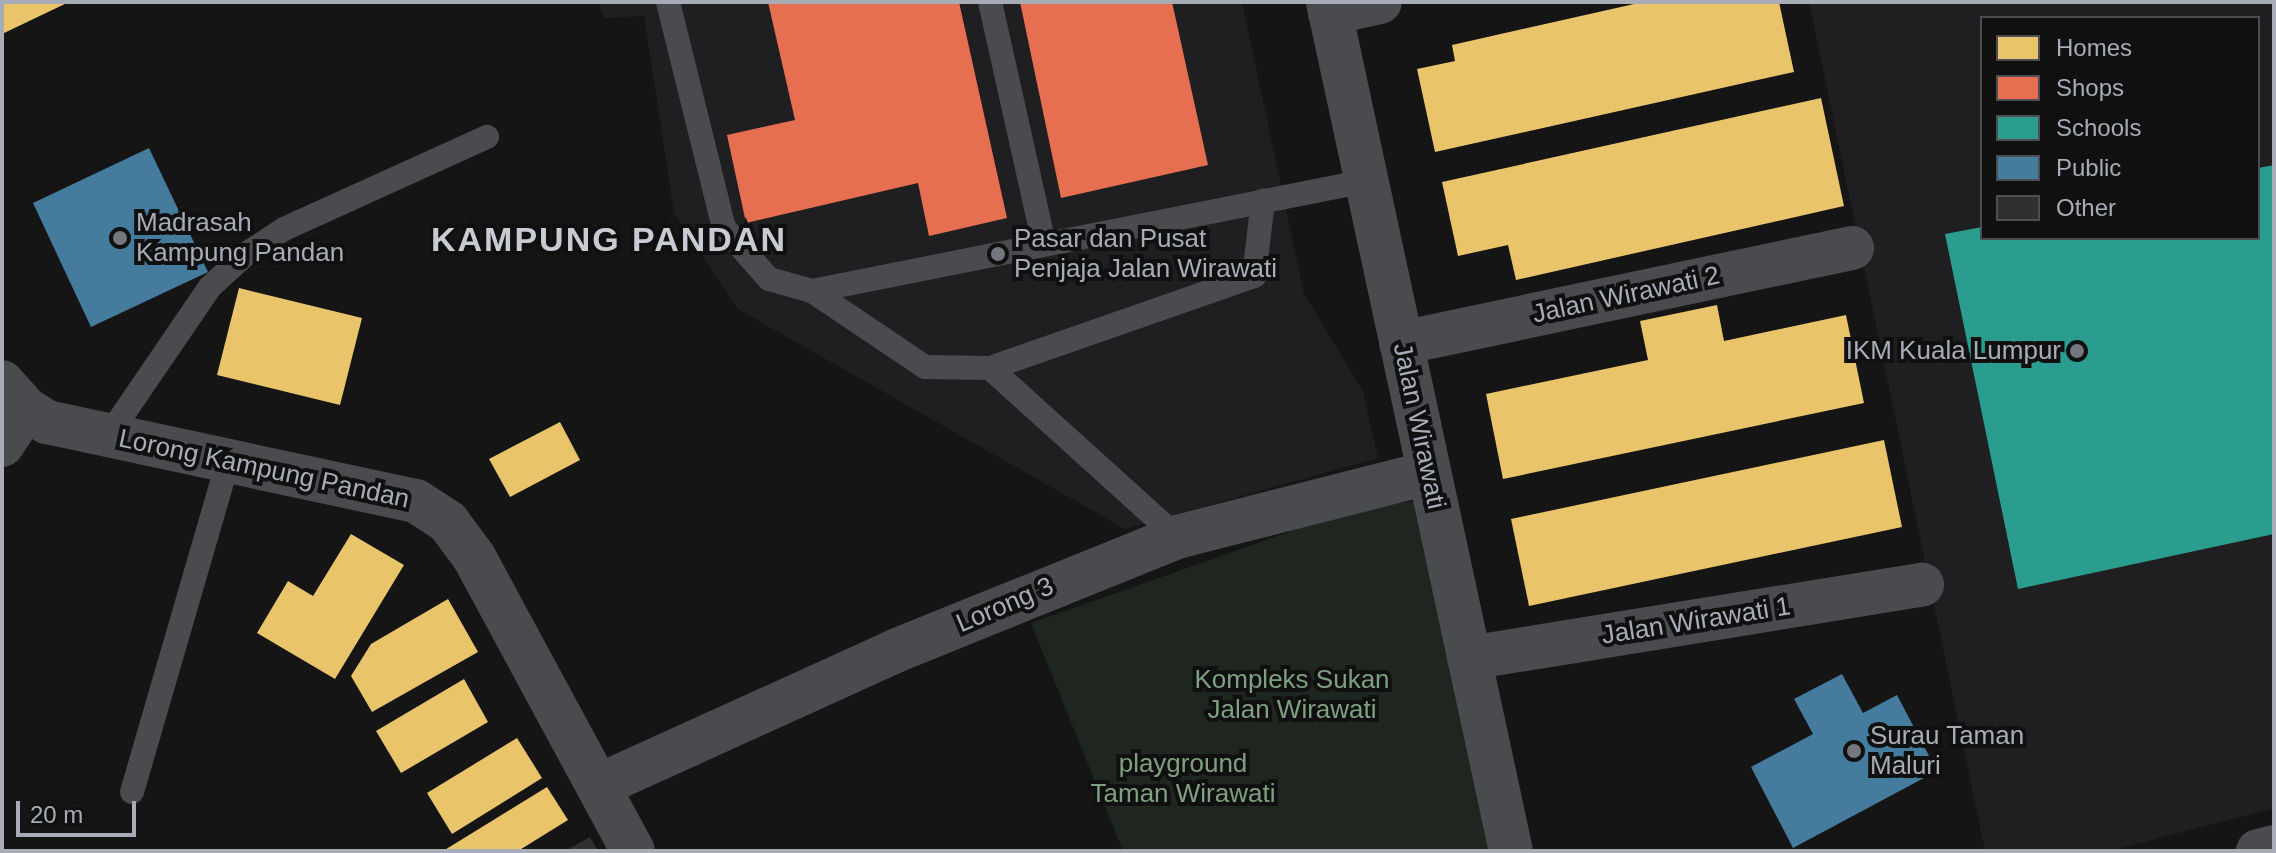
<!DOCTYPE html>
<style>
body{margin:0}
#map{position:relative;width:2276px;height:853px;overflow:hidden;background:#151516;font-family:Arial,sans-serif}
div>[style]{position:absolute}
.built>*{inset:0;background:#1f1f21}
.green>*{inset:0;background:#1f2620}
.homes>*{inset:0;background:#e9c46a}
.shops>*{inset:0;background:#e76f51}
.schools>*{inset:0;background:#2a9d8f}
.public>*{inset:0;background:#457b9d}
.building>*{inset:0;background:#303031}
.lane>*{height:24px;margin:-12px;padding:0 12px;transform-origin:12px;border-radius:12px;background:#4a4b4e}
.street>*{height:44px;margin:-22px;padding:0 22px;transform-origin:22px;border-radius:22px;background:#4a4b4e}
.dots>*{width:22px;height:22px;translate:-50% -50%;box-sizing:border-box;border:4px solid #101011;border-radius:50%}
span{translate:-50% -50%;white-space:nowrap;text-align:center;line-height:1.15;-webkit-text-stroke:8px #101011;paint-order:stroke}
.poi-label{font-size:26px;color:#a7acb6}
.left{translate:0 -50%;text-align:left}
.right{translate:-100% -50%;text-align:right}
.street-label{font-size:26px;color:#a7acb6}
.park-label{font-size:26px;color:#7fa080}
.district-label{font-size:34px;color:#c8cbd2;font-weight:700;letter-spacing:2px}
.frame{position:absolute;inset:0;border:4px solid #a7acb6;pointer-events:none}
.legend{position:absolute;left:1980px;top:16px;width:280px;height:224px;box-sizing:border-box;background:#101011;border:2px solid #4c4e53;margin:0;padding:10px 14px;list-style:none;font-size:24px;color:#a7acb6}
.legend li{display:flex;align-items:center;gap:16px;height:40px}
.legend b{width:40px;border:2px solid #4c4e53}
.scale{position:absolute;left:16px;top:801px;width:120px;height:36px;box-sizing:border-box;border:4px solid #a7acb6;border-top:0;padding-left:10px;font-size:24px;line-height:28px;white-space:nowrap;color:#a7acb6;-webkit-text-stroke:6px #101011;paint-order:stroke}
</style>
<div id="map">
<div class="built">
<i style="clip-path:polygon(598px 2px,1242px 2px,1304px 294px,1363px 392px,1378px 458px,1125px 529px,738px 309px,674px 213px,644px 16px,604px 18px)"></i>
<i style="clip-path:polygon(evenodd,1809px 2px,2274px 2px,2274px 808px,2110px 851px,1985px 851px,1809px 2px,1982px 18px,2258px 18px,2258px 238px,1982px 238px,1982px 18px)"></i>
</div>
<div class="green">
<i style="clip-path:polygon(1413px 502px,1490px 851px,1123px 851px,1031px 623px,1368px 504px)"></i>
</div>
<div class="homes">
<i style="clip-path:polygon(2px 2px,69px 2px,2px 34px)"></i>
<i style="clip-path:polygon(1643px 2px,1779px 2px,1794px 72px,1435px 152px,1417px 69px,1455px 61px,1452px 45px)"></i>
<i style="clip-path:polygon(1821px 98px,1844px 206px,1516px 280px,1508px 245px,1458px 256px,1442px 182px)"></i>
<i style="clip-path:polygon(239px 288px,362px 318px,340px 405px,217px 375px)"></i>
<i style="clip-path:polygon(1717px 305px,1724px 341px,1846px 315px,1864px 403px,1503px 479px,1486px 394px,1648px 360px,1640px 321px)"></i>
<i style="clip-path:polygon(560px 422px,580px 460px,510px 497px,489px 459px)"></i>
<i style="clip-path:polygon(1884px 440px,1902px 527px,1529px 606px,1511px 519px)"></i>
<i style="clip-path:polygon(351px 534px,404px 565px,335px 679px,257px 633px,288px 581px,313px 596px)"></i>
<i style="clip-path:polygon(448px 599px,478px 652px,372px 712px,351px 676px,371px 644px)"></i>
<i style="clip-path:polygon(464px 679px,488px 722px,401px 773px,376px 731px)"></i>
<i style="clip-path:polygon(517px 738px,542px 778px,452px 834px,427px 793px)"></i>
<i style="clip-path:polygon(547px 787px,568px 820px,518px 851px,443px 851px)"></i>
</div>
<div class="shops">
<i style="clip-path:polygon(768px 2px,959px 2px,1007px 218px,929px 236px,918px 183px,746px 223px,727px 135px,795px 120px)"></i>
<i style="clip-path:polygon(1020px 2px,1172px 2px,1208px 165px,1061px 198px)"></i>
</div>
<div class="schools">
<i style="clip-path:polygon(2274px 165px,2274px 534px,2018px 589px,1945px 234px,1982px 227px,1982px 238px,2258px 238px,2258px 168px)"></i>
</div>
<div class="public">
<i style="clip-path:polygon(149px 148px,208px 272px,91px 327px,33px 203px)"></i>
<i style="clip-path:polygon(1842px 674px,1863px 713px,1897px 695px,1937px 771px,1793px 848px,1751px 767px,1813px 734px,1794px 699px)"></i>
</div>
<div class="building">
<i style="clip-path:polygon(590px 837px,598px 851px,565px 851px)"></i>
</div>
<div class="lane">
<i style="left:668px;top:2px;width:233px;rotate:76.1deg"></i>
<i style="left:724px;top:228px;width:68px;rotate:48.6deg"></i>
<i style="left:769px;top:279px;width:45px;rotate:15.6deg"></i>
<i style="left:812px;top:291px;width:565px;rotate:-11.23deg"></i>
<i style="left:990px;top:2px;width:248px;rotate:77.4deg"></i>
<i style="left:812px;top:291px;width:136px;rotate:33.9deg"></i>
<i style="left:925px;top:367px;width:65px;rotate:0.9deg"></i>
<i style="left:990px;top:368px;width:280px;rotate:-19.2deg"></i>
<i style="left:1254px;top:276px;width:76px;rotate:-83.2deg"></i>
<i style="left:990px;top:368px;width:252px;rotate:42.1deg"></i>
<i style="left:109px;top:435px;width:179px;rotate:-55.7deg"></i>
<i style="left:210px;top:287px;width:49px;rotate:-42.5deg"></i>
<i style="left:246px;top:254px;width:45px;rotate:-33.3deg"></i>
<i style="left:284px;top:229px;width:223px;rotate:-24.4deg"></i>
<i style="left:132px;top:792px;width:345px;rotate:-73.8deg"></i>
</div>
<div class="street">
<i style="left:1328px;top:2px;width:868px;rotate:77.84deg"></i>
<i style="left:1330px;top:13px;width:51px;rotate:-12.4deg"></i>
<i style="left:1401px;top:343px;width:461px;rotate:-11.9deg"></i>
<i style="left:2px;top:382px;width:36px;rotate:48deg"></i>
<i style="left:26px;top:409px;width:25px;rotate:32deg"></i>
<i style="left:47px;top:422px;width:377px;rotate:12.1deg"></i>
<i style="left:416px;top:501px;width:38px;rotate:33deg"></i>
<i style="left:448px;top:522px;width:44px;rotate:53.4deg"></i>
<i style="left:474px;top:557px;width:334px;rotate:61.6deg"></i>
<i style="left:2px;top:445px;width:43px;rotate:-56.3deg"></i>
<i style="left:1469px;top:658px;width:459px;rotate:-9.2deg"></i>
<i style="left:598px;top:786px;width:326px;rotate:-24.4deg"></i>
<i style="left:895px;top:651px;width:304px;rotate:-22deg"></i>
<i style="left:1177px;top:537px;width:260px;rotate:-14.3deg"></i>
<i style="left:2258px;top:851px;width:16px;rotate:-14deg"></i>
</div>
<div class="dots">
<i style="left:120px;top:238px;background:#74777e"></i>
<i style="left:998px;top:254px;background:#74777e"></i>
<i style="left:2077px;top:351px;background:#74777e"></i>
<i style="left:1854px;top:751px;background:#74777e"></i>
</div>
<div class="poi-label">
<span class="left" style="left:136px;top:238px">Madrasah<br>Kampung Pandan</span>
<span class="left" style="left:1014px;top:254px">Pasar dan Pusat<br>Penjaja Jalan Wirawati</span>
<span class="right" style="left:2061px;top:351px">IKM Kuala Lumpur</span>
<span class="left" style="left:1870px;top:751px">Surau Taman<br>Maluri</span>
</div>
<div class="street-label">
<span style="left:1626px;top:295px;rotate:-12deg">Jalan Wirawati 2</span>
<span style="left:1419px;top:426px;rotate:78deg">Jalan Wirawati</span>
<span style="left:264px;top:469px;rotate:12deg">Lorong Kampung Pandan</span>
<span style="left:1005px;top:605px;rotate:-23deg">Lorong 3</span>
<span style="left:1696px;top:621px;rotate:-9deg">Jalan Wirawati 1</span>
</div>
<div class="park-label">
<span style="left:1292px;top:695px">Kompleks Sukan<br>Jalan Wirawati</span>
<span style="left:1183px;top:779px">playground<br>Taman Wirawati</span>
</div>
<div class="district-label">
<span style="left:609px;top:240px">KAMPUNG PANDAN</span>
</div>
<div class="frame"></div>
<ul class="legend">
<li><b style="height:22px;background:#e9c46a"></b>Homes</li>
<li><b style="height:22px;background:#e76f51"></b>Shops</li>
<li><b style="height:22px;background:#2a9d8f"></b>Schools</li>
<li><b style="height:22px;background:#457b9d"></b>Public</li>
<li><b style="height:22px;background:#303031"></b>Other</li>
</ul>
<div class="scale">20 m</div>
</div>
